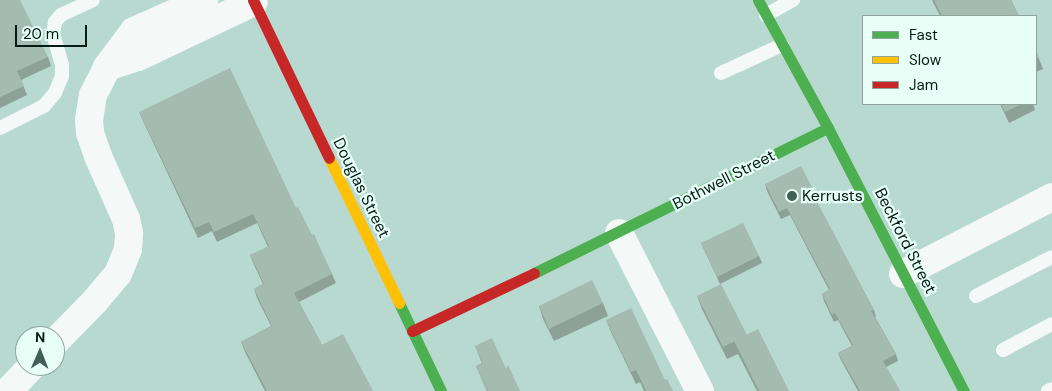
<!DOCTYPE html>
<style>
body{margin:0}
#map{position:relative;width:1052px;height:391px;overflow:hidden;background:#b8d9cf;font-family:"DM Sans",sans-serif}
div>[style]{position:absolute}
.lane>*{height:14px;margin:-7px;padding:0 7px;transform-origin:7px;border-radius:7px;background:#f4f9f8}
.street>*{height:28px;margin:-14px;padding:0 14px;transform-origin:14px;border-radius:14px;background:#f4f9f8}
.fast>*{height:11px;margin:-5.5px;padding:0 5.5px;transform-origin:5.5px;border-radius:5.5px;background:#4caf50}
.slow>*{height:11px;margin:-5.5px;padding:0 5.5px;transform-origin:5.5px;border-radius:5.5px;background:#ffc107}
.jam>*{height:11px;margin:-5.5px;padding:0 5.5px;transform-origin:5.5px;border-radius:5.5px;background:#c62828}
.wall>*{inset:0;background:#8ca197}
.building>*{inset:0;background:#a3bbb0}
.dots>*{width:14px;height:14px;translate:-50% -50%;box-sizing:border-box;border:2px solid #e8fff7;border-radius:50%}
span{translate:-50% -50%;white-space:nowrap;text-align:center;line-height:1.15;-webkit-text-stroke:4.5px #e8fff7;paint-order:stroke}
.street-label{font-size:16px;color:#041c16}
.poi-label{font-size:16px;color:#041c16}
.left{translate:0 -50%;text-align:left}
.legend{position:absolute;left:862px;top:15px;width:175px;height:90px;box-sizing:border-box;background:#e8fff7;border:1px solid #8da49d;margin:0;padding:6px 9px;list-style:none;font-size:15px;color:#041c16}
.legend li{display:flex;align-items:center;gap:10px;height:25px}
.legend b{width:25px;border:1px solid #8da49d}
.north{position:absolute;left:15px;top:326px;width:50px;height:50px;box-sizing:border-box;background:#e8fff7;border:1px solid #8da49d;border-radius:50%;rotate:1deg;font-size:14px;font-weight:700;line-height:20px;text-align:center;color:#041c16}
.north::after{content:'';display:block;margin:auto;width:18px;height:22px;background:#435e57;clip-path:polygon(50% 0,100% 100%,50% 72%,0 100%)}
.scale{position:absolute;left:15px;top:25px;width:72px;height:22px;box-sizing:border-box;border:2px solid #041c16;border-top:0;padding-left:6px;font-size:15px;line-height:18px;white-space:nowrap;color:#041c16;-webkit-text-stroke:4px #e8fff7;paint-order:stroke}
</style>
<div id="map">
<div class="lane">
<i style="left:766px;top:15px;width:31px;rotate:-29deg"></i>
<i style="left:721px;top:73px;width:67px;rotate:-24.7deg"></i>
<i style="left:0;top:128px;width:49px;rotate:-26.6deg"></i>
<i style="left:44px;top:106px;width:17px;rotate:-50deg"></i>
<i style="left:55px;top:93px;width:18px;rotate:-68deg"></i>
<i style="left:62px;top:76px;width:11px;rotate:-90deg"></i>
<i style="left:62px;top:65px;width:33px;rotate:-106deg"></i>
<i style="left:53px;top:33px;width:11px;rotate:-80deg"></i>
<i style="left:55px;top:22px;width:9px;rotate:-49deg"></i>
<i style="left:61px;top:15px;width:35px;rotate:-25deg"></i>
<i style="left:976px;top:296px;width:85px;rotate:-27.2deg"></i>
<i style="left:1003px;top:350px;width:55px;rotate:-28deg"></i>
<i style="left:1048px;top:391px;width:4px;rotate:-27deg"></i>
</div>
<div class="street">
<i style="left:107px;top:67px;width:33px;rotate:-18deg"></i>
<i style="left:138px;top:57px;width:128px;rotate:-25.4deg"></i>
<i style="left:619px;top:233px;width:178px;rotate:62.9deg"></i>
<i style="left:903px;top:274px;width:168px;rotate:-27.3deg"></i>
<i style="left:55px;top:342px;width:57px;rotate:-45.7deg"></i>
<i style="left:95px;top:301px;width:35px;rotate:-50deg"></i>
<i style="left:118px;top:274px;width:27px;rotate:-68deg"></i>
<i style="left:128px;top:249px;width:16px;rotate:-86deg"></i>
<i style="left:129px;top:233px;width:14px;rotate:-102deg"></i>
<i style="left:126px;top:219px;width:69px;rotate:-114deg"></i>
<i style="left:98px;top:156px;width:24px;rotate:-109deg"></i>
<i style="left:90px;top:133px;width:13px;rotate:-94deg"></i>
<i style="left:89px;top:120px;width:25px;rotate:-81deg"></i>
<i style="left:93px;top:95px;width:31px;rotate:-63deg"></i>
<i style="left:107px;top:67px;width:45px;rotate:-53.1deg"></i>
<i style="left:134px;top:31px;width:77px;rotate:-23.9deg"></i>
<i style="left:8px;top:391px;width:35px;rotate:-46deg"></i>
</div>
<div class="fast">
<i style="left:758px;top:0;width:146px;rotate:61.3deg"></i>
<i style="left:828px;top:128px;width:296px;rotate:62.7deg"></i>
<i style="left:534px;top:273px;width:328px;rotate:-26.3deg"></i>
<i style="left:399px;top:303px;width:98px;rotate:64.5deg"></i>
</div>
<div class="slow">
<i style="left:329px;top:158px;width:161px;rotate:64.2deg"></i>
</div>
<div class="jam">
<i style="left:253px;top:0;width:175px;rotate:64.3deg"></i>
<i style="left:412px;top:331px;width:135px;rotate:-25.4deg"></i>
</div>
<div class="wall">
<i style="clip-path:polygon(0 0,48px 57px,51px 66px,21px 80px,27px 95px,0 108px)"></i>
<i style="clip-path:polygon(932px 0,1011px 0,1019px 16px,940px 16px)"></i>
<i style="clip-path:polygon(1036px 51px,1043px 69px,1036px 72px)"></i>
<i style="clip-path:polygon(1000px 104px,1033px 104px,1035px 110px,1009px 123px)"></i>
<i style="clip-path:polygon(139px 112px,296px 208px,312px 235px,332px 274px,336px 283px,299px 302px,322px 345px,373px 391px,265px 391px,245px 352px,241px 342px,271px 326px,257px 298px,254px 289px,263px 284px,254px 265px,250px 255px,268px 247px,257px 223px,217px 242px,212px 231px,198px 238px,143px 121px)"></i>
<i style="clip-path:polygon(765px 184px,815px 193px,817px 200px,816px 201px,874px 310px,876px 317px,875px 317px,896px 354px,898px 361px,886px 367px,900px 391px,858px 391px,841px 360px,838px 353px,852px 346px,838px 320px,834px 322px,824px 301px,822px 294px,829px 290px,790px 215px,781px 219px,767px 191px)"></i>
<i style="clip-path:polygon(701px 243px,759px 256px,762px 263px,720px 284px)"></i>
<i style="clip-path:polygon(697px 296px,747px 335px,789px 391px,757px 391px,738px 354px,727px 359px,702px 309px)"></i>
<i style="clip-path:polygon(603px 303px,608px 316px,554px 341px,543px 319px,539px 306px)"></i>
<i style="clip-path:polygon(606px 320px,665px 380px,673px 391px,644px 391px,640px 382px,636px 384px,611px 332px)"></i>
<i style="clip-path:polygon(475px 346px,506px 369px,520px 391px,487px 391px,476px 366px,482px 363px)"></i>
</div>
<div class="building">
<i style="clip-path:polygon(0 0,20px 0,48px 57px,17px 71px,24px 86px,0 97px)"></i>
<i style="clip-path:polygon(934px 0,1011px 0,1019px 16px,942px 16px)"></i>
<i style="clip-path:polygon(1036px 51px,1039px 58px,1036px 59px)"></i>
<i style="clip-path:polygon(230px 68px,296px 208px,298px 207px,312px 235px,314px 234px,332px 274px,294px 293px,322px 345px,343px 334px,373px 391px,267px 391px,241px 342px,272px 326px,254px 289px,264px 284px,250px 255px,269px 246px,253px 214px,214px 232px,209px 222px,195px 228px,139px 112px)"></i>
<i style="clip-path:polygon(1001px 104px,1022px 104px,1005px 112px)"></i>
<i style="clip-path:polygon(801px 166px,815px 193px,813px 194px,874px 310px,871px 311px,896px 354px,883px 361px,900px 391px,860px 391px,838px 353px,853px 345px,835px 313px,832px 315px,822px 294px,830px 289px,787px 208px,779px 212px,765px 184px)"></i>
<i style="clip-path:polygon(743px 223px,759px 256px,717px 277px,701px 243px)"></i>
<i style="clip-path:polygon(592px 280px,603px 303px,549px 329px,539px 306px)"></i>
<i style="clip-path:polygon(721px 284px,747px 335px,723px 347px,697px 296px)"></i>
<i style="clip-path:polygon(631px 308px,665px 380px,667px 379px,673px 391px,646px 391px,636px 370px,631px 372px,606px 320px)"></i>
<i style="clip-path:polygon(758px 329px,789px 391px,759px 391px,734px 341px)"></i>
<i style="clip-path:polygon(492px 338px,506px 369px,508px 365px,520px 391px,488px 391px,476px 366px,483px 363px,475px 346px)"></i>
</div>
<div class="dots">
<i style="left:792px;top:196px;background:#435e57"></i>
</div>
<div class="street-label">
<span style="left:724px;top:180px;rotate:-27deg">Bothwell Street</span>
<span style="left:361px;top:188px;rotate:64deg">Douglas Street</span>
<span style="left:905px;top:241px;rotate:63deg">Beckford Street</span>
</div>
<div class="poi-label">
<span class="left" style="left:802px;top:196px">Kerrusts</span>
</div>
<ul class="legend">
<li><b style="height:6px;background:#4caf50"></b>Fast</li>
<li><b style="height:6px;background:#ffc107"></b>Slow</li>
<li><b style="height:6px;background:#c62828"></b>Jam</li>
</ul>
<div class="north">N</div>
<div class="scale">20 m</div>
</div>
